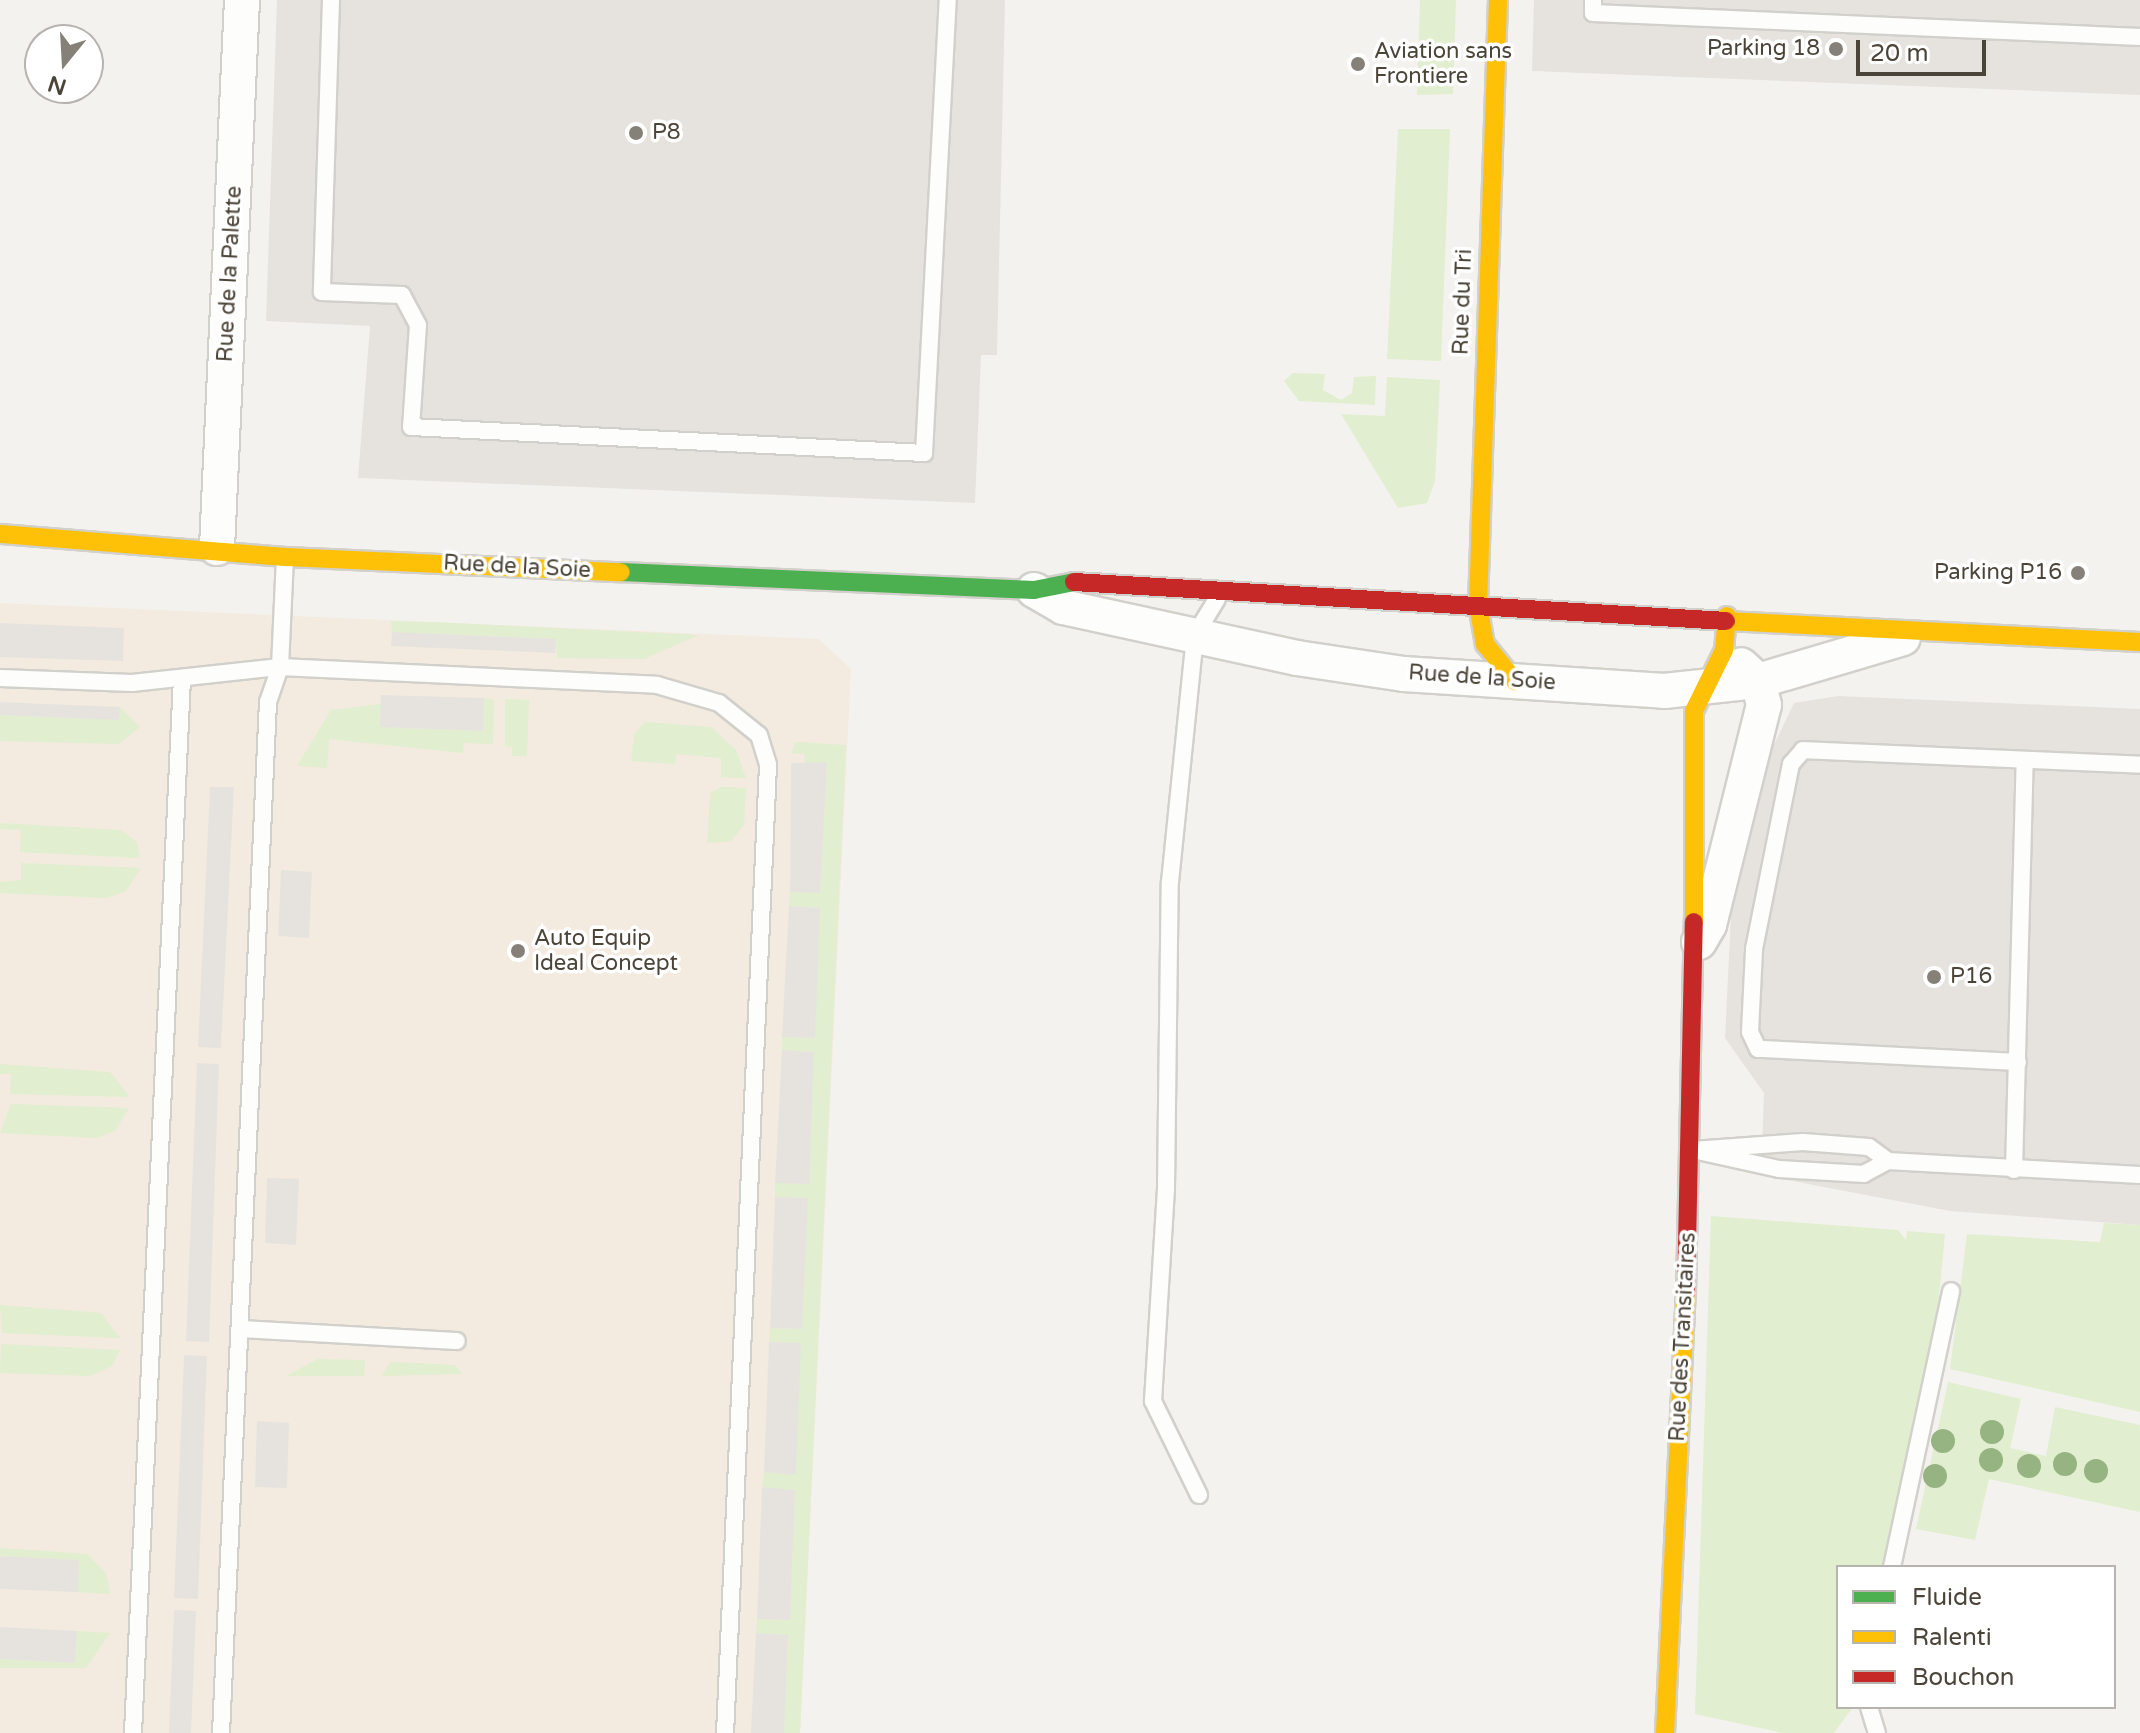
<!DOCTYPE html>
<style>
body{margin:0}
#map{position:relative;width:2140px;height:1733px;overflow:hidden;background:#f4f2ee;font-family:"Varela Round",sans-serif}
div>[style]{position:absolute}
.commercial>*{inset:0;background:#f3ebdf}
.green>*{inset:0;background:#e1eecf}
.parking>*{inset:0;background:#e6e3df}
.roads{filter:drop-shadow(2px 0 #d2d0cb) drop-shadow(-2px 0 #d2d0cb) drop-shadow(0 2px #d2d0cb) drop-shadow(0 -2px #d2d0cb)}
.lane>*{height:16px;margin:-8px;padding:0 8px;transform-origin:8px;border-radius:8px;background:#fdfdfc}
.street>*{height:34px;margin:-17px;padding:0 17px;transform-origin:17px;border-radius:17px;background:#fdfdfc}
.fast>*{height:18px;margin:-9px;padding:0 9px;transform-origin:9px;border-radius:9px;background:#4caf50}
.slow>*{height:18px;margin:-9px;padding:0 9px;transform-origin:9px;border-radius:9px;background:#ffc107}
.jam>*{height:18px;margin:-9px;padding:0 9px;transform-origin:9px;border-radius:9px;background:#c62828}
.trees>*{width:24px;height:24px;margin:-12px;border-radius:50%;background:#96b382}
.dots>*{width:22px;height:22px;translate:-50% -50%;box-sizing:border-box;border:4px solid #fff;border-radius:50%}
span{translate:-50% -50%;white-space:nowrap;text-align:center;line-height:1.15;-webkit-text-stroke:7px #fff;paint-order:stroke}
.poi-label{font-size:22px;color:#4b4439}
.right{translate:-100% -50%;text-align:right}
.left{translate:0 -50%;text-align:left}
.street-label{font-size:22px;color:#4b4439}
.legend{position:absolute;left:1836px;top:1565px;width:280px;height:144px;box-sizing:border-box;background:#fff;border:2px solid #b7b4b0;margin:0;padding:10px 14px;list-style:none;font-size:24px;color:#4b4439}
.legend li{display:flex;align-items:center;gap:16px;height:40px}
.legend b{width:40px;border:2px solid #b7b4b0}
.north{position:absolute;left:24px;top:24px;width:80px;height:80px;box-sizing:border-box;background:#fff;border:2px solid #b7b4b0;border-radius:50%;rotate:198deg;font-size:22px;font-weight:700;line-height:32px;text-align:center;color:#4b4439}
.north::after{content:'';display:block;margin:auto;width:28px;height:36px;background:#868178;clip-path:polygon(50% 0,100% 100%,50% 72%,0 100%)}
.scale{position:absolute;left:1856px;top:40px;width:130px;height:36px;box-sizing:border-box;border:4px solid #4b4439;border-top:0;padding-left:10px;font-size:24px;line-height:28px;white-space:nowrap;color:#4b4439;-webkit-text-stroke:6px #fff;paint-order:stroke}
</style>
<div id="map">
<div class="commercial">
<i style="clip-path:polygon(0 603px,819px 639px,851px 669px,800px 1733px,0 1733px)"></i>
</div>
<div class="green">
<i style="clip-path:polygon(1420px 0,1456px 0,1453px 94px,1417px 95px)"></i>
<i style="clip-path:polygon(1398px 129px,1450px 129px,1441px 361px,1387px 359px)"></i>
<i style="clip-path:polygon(1293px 373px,1325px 374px,1323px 390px,1341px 400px,1352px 393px,1354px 377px,1376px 376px,1375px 405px,1299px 401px,1284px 381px)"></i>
<i style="clip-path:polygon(1387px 377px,1440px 380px,1435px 481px,1427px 503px,1398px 508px,1341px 414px,1385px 416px)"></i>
<i style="clip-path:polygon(391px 621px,432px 622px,699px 635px,644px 659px,557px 658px,555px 639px,392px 632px)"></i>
<i style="clip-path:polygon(484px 698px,494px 700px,493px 744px,464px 743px,463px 753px,329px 739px,327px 768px,297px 766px,331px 710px,381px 704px,380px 727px,482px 731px)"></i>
<i style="clip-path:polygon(505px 699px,529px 700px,527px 756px,512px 756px,512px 747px,505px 746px)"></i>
<i style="clip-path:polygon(120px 707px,140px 727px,119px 744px,0 741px,0 715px,118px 720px)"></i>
<i style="clip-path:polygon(645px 722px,711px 727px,736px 750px,746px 778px,721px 777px,721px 758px,676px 754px,675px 764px,631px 761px,634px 734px)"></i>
<i style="clip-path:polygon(796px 742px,846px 745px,800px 1733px,784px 1733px,788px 1635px,756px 1633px,757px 1619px,790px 1620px,795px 1490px,762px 1487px,764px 1472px,796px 1474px,800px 1343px,769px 1342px,770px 1328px,801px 1329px,808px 1198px,775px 1197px,775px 1183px,808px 1184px,813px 1052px,782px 1050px,782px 1037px,815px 1038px,819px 908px,789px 906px,790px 892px,820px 892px,827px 763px,805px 763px,804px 754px,791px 753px)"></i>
<i style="clip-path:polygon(722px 787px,746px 788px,744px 825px,731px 841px,707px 843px,710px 793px)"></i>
<i style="clip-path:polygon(0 823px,121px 830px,137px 842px,140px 858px,20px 852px,21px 830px,0 829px)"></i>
<i style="clip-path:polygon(21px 863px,141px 868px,126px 891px,107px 898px,0 893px,0 882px,21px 880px)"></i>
<i style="clip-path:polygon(0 1064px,110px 1072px,130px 1097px,10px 1094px,11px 1074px,0 1074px)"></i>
<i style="clip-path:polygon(11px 1104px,129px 1108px,115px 1131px,96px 1138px,0 1133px)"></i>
<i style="clip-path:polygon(1711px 1216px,1898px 1230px,1906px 1240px,1907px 1231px,1945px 1234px,1936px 1329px,1884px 1567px,1838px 1567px,1838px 1707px,1853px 1707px,1834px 1733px,1783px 1733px,1695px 1714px)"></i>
<i style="clip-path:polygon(2104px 1223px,2140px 1225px,2140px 1412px,1950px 1369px,1967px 1234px,2100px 1242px)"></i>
<i style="clip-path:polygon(0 1305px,101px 1313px,120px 1338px,2px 1333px)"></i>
<i style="clip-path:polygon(1px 1344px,120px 1350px,112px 1366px,90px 1376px,0 1373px)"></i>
<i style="clip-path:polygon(318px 1359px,365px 1360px,364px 1376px,286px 1376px)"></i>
<i style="clip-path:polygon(390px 1362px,455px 1365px,462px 1374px,382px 1376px)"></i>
<i style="clip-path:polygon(1948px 1382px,2021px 1399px,2010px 1448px,2046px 1456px,2055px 1407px,2140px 1425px,2140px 1512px,1989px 1479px,1975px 1540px,1916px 1529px)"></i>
<i style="clip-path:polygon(0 1548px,87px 1554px,106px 1573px,110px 1594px,78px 1592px,79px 1560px,0 1556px)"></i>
<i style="clip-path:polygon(77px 1631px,110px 1633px,86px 1668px,0 1668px,0 1659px,75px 1663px)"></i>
</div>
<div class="parking">
<i style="clip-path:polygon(277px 0,1005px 0,997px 355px,981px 355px,975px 503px,358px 478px,370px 326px,266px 321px)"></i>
<i style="clip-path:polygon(1534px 0,2140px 0,2140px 95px,1532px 71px)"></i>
<i style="clip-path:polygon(0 623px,124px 628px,123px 661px,0 657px)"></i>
<i style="clip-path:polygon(392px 632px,556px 639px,555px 653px,391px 646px)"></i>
<i style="clip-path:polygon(381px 695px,484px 698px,483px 731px,380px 727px)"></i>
<i style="clip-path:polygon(1838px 696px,2140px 709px,2140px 1225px,1950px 1211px,1761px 1175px,1764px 1093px,1725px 1038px,1731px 915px,1773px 747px,1794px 703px)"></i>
<i style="clip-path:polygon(0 702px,120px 707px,119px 720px,0 715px)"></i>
<i style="clip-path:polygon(827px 762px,820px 893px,790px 892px,791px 763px)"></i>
<i style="clip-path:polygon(210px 787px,234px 787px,221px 1048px,198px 1047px)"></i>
<i style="clip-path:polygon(281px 870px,312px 872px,309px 938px,278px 936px)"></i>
<i style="clip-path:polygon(789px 906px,820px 908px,815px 1038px,782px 1037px)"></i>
<i style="clip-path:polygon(782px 1050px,814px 1052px,809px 1184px,775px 1183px)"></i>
<i style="clip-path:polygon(197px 1063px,219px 1064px,209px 1342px,186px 1341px)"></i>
<i style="clip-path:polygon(267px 1178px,299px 1179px,296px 1245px,265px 1243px)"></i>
<i style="clip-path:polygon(775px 1197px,808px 1198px,802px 1329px,770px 1328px)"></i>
<i style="clip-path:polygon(769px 1342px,801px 1343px,796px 1475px,764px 1472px)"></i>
<i style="clip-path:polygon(184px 1355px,207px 1356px,198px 1599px,174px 1598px)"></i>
<i style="clip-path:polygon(257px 1421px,289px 1423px,287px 1488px,255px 1487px)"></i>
<i style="clip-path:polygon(762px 1487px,795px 1490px,790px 1620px,757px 1619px)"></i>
<i style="clip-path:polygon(0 1556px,79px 1560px,78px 1592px,0 1589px)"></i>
<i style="clip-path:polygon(174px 1610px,196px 1611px,191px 1733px,169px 1733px)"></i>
<i style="clip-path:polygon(0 1627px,77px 1631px,75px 1663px,0 1659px)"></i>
<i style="clip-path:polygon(756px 1633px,788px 1635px,784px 1733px,751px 1733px)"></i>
</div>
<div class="roads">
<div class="lane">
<i style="left:331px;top:0;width:292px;rotate:91.8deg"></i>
<i style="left:322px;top:292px;width:80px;rotate:2.1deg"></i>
<i style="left:402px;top:295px;width:34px;rotate:62deg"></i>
<i style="left:418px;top:325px;width:102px;rotate:93.9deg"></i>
<i style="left:411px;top:427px;width:514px;rotate:2.9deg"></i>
<i style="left:924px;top:453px;width:454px;rotate:-87deg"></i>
<i style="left:1593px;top:0;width:13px;rotate:90deg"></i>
<i style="left:1593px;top:13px;width:548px;rotate:2.51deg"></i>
<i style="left:0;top:678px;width:132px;rotate:2.2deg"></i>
<i style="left:132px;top:683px;width:149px;rotate:-6.2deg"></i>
<i style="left:280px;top:667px;width:377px;rotate:2.7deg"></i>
<i style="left:657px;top:685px;width:65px;rotate:16.2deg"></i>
<i style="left:719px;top:703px;width:51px;rotate:38.7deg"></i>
<i style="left:759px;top:735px;width:31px;rotate:73deg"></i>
<i style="left:768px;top:765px;width:969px;rotate:92.54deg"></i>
<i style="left:2018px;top:1062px;width:260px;rotate:-177.1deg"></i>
<i style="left:1758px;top:1049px;width:19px;rotate:-115deg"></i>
<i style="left:1750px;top:1032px;width:83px;rotate:-87.2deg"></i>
<i style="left:1754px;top:949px;width:189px;rotate:-78.7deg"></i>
<i style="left:1791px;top:764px;width:18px;rotate:-49deg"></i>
<i style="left:1803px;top:750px;width:337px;rotate:2.5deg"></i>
<i style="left:1803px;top:1142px;width:66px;rotate:4.3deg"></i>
<i style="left:1869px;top:1147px;width:24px;rotate:36deg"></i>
<i style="left:1888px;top:1161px;width:27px;rotate:152deg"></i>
<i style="left:1864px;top:1174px;width:85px;rotate:-176.6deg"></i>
<i style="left:1779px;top:1169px;width:88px;rotate:-167.5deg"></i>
<i style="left:1693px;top:1150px;width:110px;rotate:-4.2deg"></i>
<i style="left:1888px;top:1161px;width:252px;rotate:3.2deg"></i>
<i style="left:2014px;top:1170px;width:410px;rotate:-88.5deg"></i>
<i style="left:240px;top:1329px;width:217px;rotate:3.2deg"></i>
<i style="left:1199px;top:1495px;width:105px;rotate:-116.1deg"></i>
<i style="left:1153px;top:1401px;width:213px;rotate:-86.5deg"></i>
<i style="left:1166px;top:1188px;width:306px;rotate:-89.3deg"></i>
<i style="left:1170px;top:882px;width:248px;rotate:-84.2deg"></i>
<i style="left:1195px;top:635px;width:42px;rotate:-58.6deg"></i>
<i style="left:1892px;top:1567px;width:282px;rotate:-77.9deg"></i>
<i style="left:1869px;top:1707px;width:27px;rotate:73deg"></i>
<i style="left:133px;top:1733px;width:1055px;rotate:-87.34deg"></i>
<i style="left:221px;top:1733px;width:1032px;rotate:-87.39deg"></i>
<i style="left:268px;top:702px;width:37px;rotate:-71deg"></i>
<i style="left:280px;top:667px;width:109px;rotate:-87.4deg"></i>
</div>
<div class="street">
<i style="left:217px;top:548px;width:549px;rotate:-87.39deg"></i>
<i style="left:1034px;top:590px;width:34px;rotate:30deg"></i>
<i style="left:1063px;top:607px;width:239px;rotate:12.3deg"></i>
<i style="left:1297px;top:658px;width:108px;rotate:8.5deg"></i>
<i style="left:1404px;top:674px;width:261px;rotate:3.7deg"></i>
<i style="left:1664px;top:691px;width:95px;rotate:-6.1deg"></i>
<i style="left:1758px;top:681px;width:151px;rotate:-16.5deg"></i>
<i style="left:1699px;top:942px;width:20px;rotate:-60deg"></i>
<i style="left:1709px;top:925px;width:227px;rotate:-76deg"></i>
<i style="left:1764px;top:705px;width:25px;rotate:-104deg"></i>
<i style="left:1758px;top:681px;width:23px;rotate:-137deg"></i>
</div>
<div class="fast">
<i style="left:621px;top:572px;width:413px;rotate:2.5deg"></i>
<i style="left:1034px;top:590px;width:41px;rotate:-11.3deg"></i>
</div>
<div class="slow">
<i style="left:1498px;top:0;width:605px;rotate:91.89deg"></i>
<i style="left:1478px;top:605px;width:40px;rotate:80deg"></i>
<i style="left:1485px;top:644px;width:48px;rotate:51deg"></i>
<i style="left:0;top:534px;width:286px;rotate:4.6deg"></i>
<i style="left:285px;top:557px;width:336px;rotate:2.6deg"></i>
<i style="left:1726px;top:621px;width:415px;rotate:2.9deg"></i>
<i style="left:1694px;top:922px;width:211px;rotate:-90deg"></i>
<i style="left:1694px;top:711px;width:68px;rotate:-63.8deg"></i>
<i style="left:1724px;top:650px;width:34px;rotate:-85deg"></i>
<i style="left:1665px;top:1733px;width:441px;rotate:-87.3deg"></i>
</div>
<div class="jam">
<i style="left:1074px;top:582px;width:653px;rotate:3.42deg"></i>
<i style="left:1686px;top:1293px;width:371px;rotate:-88.8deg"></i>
</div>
</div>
<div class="trees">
<i style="left:1992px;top:1432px"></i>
<i style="left:1943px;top:1441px"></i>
<i style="left:1991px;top:1460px"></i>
<i style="left:2065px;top:1464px"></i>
<i style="left:2029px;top:1466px"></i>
<i style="left:2096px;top:1471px"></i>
<i style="left:1935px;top:1476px"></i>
</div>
<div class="dots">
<i style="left:1836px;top:49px;background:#868178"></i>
<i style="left:1358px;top:64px;background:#868178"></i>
<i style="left:636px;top:133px;background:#868178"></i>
<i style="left:2078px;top:573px;background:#868178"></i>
<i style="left:518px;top:951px;background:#868178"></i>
<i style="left:1934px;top:977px;background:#868178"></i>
</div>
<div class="poi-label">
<span class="right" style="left:1820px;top:49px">Parking 18</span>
<span class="left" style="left:1374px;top:64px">Aviation sans<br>Frontiere</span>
<span class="left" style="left:652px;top:133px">P8</span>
<span class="right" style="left:2062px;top:573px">Parking P16</span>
<span class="left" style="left:534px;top:951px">Auto Equip<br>Ideal Concept</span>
<span class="left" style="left:1950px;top:977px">P16</span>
</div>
<div class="street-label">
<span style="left:230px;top:274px;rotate:-87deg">Rue de la Palette</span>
<span style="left:1463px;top:302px;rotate:-88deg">Rue du Tri</span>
<span style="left:517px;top:567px;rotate:3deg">Rue de la Soie</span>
<span style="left:1482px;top:678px;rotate:4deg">Rue de la Soie</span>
<span style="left:1683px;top:1337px;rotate:-87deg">Rue des Transitaires</span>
</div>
<ul class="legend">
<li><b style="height:10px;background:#4caf50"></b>Fluide</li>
<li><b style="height:10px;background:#ffc107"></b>Ralenti</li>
<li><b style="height:10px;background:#c62828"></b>Bouchon</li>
</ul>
<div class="north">N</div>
<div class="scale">20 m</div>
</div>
